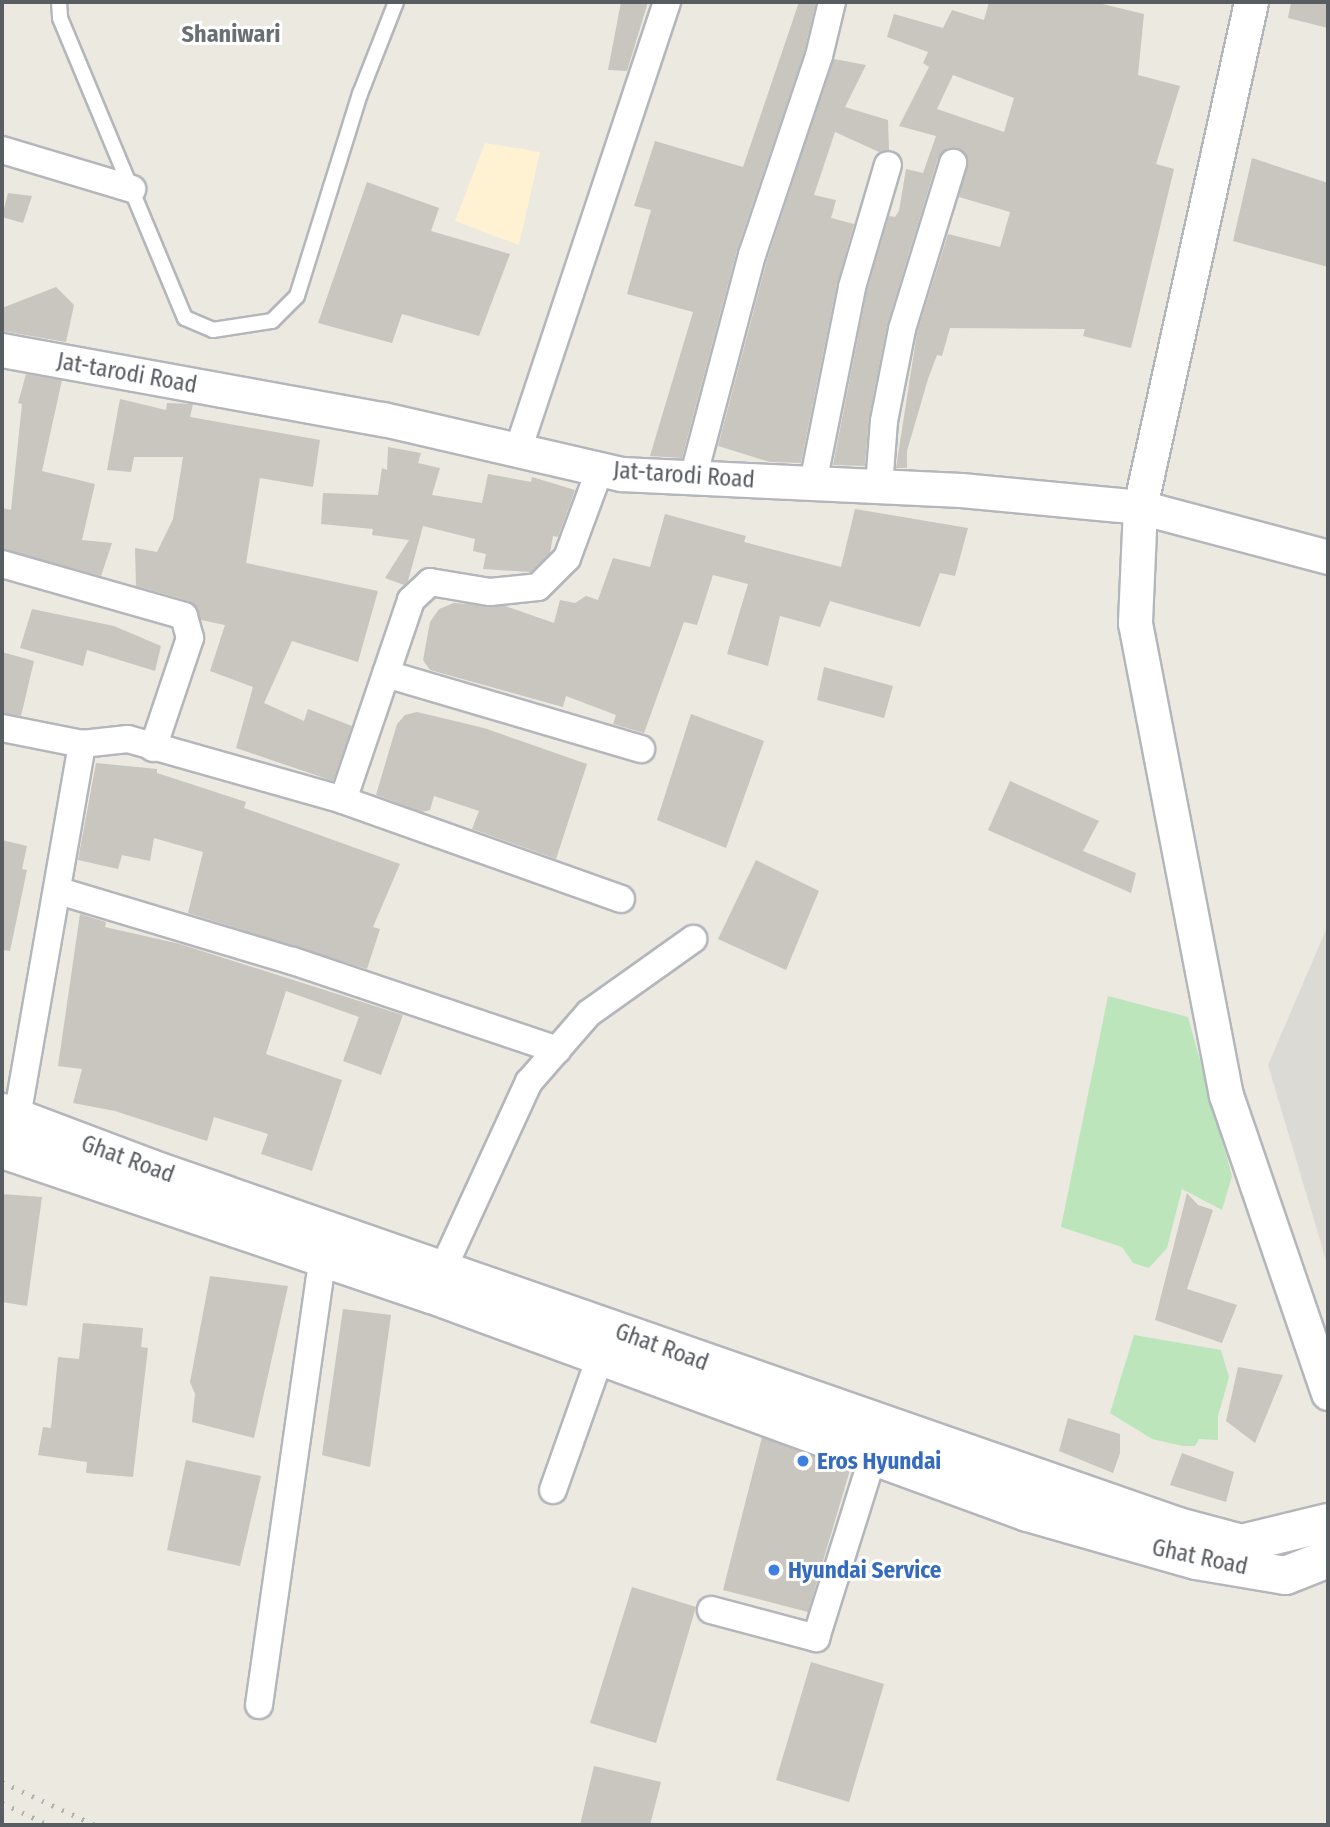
<!DOCTYPE html>
<style>
body{margin:0}
#map{position:relative;width:1330px;height:1827px;overflow:hidden;background:#ece9e0;font-family:"Fira Sans Condensed",sans-serif}
div>[style]{position:absolute}
.commercial>*{inset:0;background:#fef2d2}
.industrial>*{inset:0;background:#dcdad4}
.green>*{inset:0;background:#bce5bb}
.building>*{inset:0;background:#c9c5bf}
.roads{filter:drop-shadow(2px 0 #b3b6bb) drop-shadow(-2px 0 #b3b6bb) drop-shadow(0 2px #b3b6bb) drop-shadow(0 -2px #b3b6bb)}
.service>*{height:14px;margin:-7px;padding:0 7px;transform-origin:7px;border-radius:7px;background:#fff}
.minor>*{height:26px;margin:-13px;padding:0 13px;transform-origin:13px;border-radius:13px;background:#fff}
.tertiary>*{height:33px;margin:-16.5px;padding:0 16.5px;transform-origin:16.5px;border-radius:16.5px;background:#fff}
.secondary>*{height:37px;margin:-18.5px;padding:0 18.5px;transform-origin:18.5px;border-radius:18.5px;background:#fff}
.rail>*{height:5px;margin-top:-2.5px;transform-origin:0;background:repeating-linear-gradient(90deg,#b1b2b2 0 2px,transparent 0 11px)}
.dots>*{width:19px;height:19px;translate:-50% -50%;box-sizing:border-box;border:4px solid #fff;border-radius:50%}
span{translate:-50% -50%;white-space:nowrap;text-align:center;line-height:1.15;-webkit-text-stroke:6px #fff;paint-order:stroke}
.street-label{font-size:23px;color:#585d61}
.shop-label{font-size:23px;color:#366cbe;font-weight:700}
.left{translate:0 -50%;text-align:left}
.neighbourhood-label{font-size:24px;color:#696f73;font-weight:700}
.frame{position:absolute;inset:0;border:4px solid #585d61;pointer-events:none}
</style>
<div id="map">
<div class="commercial">
<i style="clip-path:polygon(485px 143px,540px 152px,519px 245px,455px 221px)"></i>
</div>
<div class="industrial">
<i style="clip-path:polygon(1328px 925px,1328px 1267px,1268px 1065px)"></i>
</div>
<div class="green">
<i style="clip-path:polygon(1108px 996px,1188px 1017px,1232px 1176px,1222px 1210px,1182px 1189px,1167px 1248px,1149px 1268px,1133px 1263px,1122px 1247px,1061px 1227px)"></i>
<i style="clip-path:polygon(1134px 1335px,1221px 1350px,1229px 1377px,1218px 1416px,1218px 1440px,1199px 1439px,1195px 1446px,1183px 1446px,1152px 1439px,1110px 1413px)"></i>
</div>
<div class="building">
<i style="clip-path:polygon(621px 2px,648px 2px,627px 71px,608px 70px)"></i>
<i style="clip-path:polygon(799px 2px,816px 2px,804px 52px,737px 250px,682px 458px,650px 456px,693px 312px,627px 294px,651px 210px,634px 206px,655px 141px,743px 167px)"></i>
<i style="clip-path:polygon(evenodd,989px 2px,1094px 2px,1144px 14px,1138px 75px,1180px 86px,1156px 164px,1174px 169px,1131px 348px,1083px 336px,1085px 329px,950px 328px,942px 356px,937px 355px,928px 379px,907px 451px,907px 468px,896px 468px,917px 333px,948px 234px,1000px 247px,1010px 212px,959px 197px,968px 160px,964px 152px,949px 148px,938px 158px,887px 325px,869px 418px,865px 466px,833px 465px,867px 291px,889px 216px,895px 217px,899px 211px,906px 169px,923px 173px,936px 136px,899px 126px,929px 67px,923px 63px,928px 52px,887px 37px,894px 14px,943px 28px,952px 10px,984px 20px,989px 2px,953px 75px,1014px 98px,1004px 132px,937px 109px,953px 75px)"></i>
<i style="clip-path:polygon(1291px 2px,1328px 2px,1328px 28px,1288px 18px)"></i>
<i style="clip-path:polygon(834px 59px,866px 65px,845px 107px,888px 120px,889px 150px,879px 152px,835px 132px,814px 195px,836px 200px,831px 218px,854px 224px,837px 284px,801px 463px,770px 462px,718px 446px,767px 260px)"></i>
<i style="clip-path:polygon(1252px 158px,1328px 183px,1328px 267px,1233px 241px)"></i>
<i style="clip-path:polygon(367px 182px,439px 208px,431px 231px,510px 254px,479px 336px,402px 314px,392px 343px,318px 323px)"></i>
<i style="clip-path:polygon(8px 193px,32px 196px,23px 223px,2px 217px)"></i>
<i style="clip-path:polygon(56px 287px,74px 305px,66px 342px,2px 331px,2px 308px)"></i>
<i style="clip-path:polygon(26px 374px,62px 380px,42px 471px,95px 484px,82px 540px,112px 543px,101px 576px,2px 549px,2px 508px,11px 510px,22px 404px,18px 403px)"></i>
<i style="clip-path:polygon(120px 399px,166px 410px,167px 403px,193px 404px,190px 417px,320px 440px,313px 487px,260px 478px,246px 563px,378px 591px,358px 662px,292px 641px,264px 703px,304px 721px,308px 709px,352px 726px,333px 781px,236px 748px,253px 687px,210px 671px,225px 625px,201px 620px,189px 601px,136px 586px,135px 548px,157px 552px,173px 519px,183px 457px,134px 457px,131px 472px,107px 470px)"></i>
<i style="clip-path:polygon(388px 447px,421px 453px,418px 463px,440px 468px,432px 495px,482px 503px,488px 474px,531px 482px,532px 477px,575px 490px,558px 537px,553px 536px,550px 553px,531px 572px,483px 569px,486px 554px,473px 551px,475px 539px,423px 526px,408px 581px,404px 585px,385px 578px,409px 540px,372px 535px,373px 529px,321px 524px,323px 493px,378px 495px,382px 468px,387px 470px)"></i>
<i style="clip-path:polygon(855px 509px,968px 528px,955px 576px,940px 573px,920px 627px,830px 601px,820px 627px,780px 616px,768px 666px,727px 654px,748px 584px,713px 575px,697px 625px,684px 622px,644px 733px,613px 724px,616px 715px,566px 696px,563px 707px,430px 670px,423px 660px,430px 622px,439px 609px,454px 603px,505px 606px,554px 623px,560px 600px,575px 603px,586px 596px,598px 600px,613px 558px,650px 567px,665px 514px,746px 536px,744px 542px,841px 567px)"></i>
<i style="clip-path:polygon(32px 609px,114px 626px,161px 646px,155px 671px,87px 650px,83px 666px,20px 648px)"></i>
<i style="clip-path:polygon(2px 652px,34px 661px,21px 716px,2px 713px)"></i>
<i style="clip-path:polygon(824px 667px,893px 686px,884px 718px,817px 700px)"></i>
<i style="clip-path:polygon(417px 712px,484px 728px,587px 764px,556px 859px,472px 829px,479px 811px,434px 796px,430px 810px,422px 812px,376px 795px,397px 724px,405px 715px)"></i>
<i style="clip-path:polygon(691px 714px,764px 741px,726px 848px,657px 820px)"></i>
<i style="clip-path:polygon(96px 763px,157px 769px,157px 773px,246px 802px,244px 808px,400px 864px,373px 927px,380px 929px,367px 969px,188px 913px,203px 852px,154px 838px,150px 861px,122px 855px,118px 869px,78px 860px)"></i>
<i style="clip-path:polygon(1010px 781px,1099px 821px,1083px 851px,1136px 873px,1131px 893px,988px 830px)"></i>
<i style="clip-path:polygon(2px 840px,27px 846px,22px 869px,27px 870px,10px 951px,2px 950px)"></i>
<i style="clip-path:polygon(756px 860px,819px 891px,786px 970px,718px 939px)"></i>
<i style="clip-path:polygon(80px 914px,106px 922px,105px 927px,180px 944px,403px 1015px,381px 1075px,343px 1061px,359px 1017px,286px 991px,266px 1054px,342px 1080px,312px 1171px,261px 1154px,268px 1134px,214px 1117px,207px 1141px,115px 1111px,73px 1103px,82px 1069px,58px 1066px)"></i>
<i style="clip-path:polygon(1187px 1193px,1198px 1205px,1213px 1210px,1187px 1289px,1237px 1305px,1222px 1343px,1155px 1320px)"></i>
<i style="clip-path:polygon(2px 1194px,42px 1197px,27px 1306px,2px 1302px)"></i>
<i style="clip-path:polygon(210px 1276px,288px 1286px,254px 1438px,192px 1422px,195px 1394px,190px 1382px)"></i>
<i style="clip-path:polygon(343px 1309px,391px 1315px,370px 1467px,322px 1455px)"></i>
<i style="clip-path:polygon(83px 1323px,143px 1328px,141px 1347px,148px 1348px,133px 1477px,86px 1473px,87px 1462px,38px 1455px,43px 1427px,51px 1428px,58px 1357px,79px 1359px)"></i>
<i style="clip-path:polygon(1238px 1367px,1283px 1375px,1255px 1443px,1226px 1421px)"></i>
<i style="clip-path:polygon(1068px 1418px,1120px 1434px,1120px 1453px,1113px 1473px,1059px 1451px)"></i>
<i style="clip-path:polygon(762px 1437px,850px 1470px,808px 1612px,723px 1590px)"></i>
<i style="clip-path:polygon(1182px 1453px,1234px 1472px,1226px 1502px,1170px 1485px)"></i>
<i style="clip-path:polygon(186px 1460px,261px 1476px,240px 1566px,167px 1550px)"></i>
<i style="clip-path:polygon(632px 1587px,696px 1607px,656px 1743px,590px 1723px)"></i>
<i style="clip-path:polygon(811px 1662px,884px 1684px,849px 1802px,776px 1780px)"></i>
<i style="clip-path:polygon(594px 1766px,661px 1782px,650px 1825px,580px 1825px)"></i>
</div>
<div class="roads">
<div class="service">
<i style="left:59px;top:2px;width:16px;rotate:86deg"></i>
<i style="left:60px;top:18px;width:325px;rotate:67.4deg"></i>
<i style="left:185px;top:318px;width:30px;rotate:23deg"></i>
<i style="left:213px;top:330px;width:60px;rotate:-8.7deg"></i>
<i style="left:272px;top:321px;width:35px;rotate:-45deg"></i>
<i style="left:297px;top:296px;width:212px;rotate:-72.7deg"></i>
<i style="left:360px;top:94px;width:99px;rotate:-68.6deg"></i>
</div>
<div class="minor">
<i style="left:2px;top:150px;width:136px;rotate:16.7deg"></i>
<i style="left:518px;top:450px;width:472px;rotate:-71.6deg"></i>
<i style="left:693px;top:478px;width:231px;rotate:-75.2deg"></i>
<i style="left:752px;top:255px;width:210px;rotate:-71.4deg"></i>
<i style="left:819px;top:56px;width:56px;rotate:-76.5deg"></i>
<i style="left:813px;top:483px;width:200px;rotate:-78.7deg"></i>
<i style="left:852px;top:287px;width:127px;rotate:-73.6deg"></i>
<i style="left:879px;top:486px;width:65px;rotate:-85.6deg"></i>
<i style="left:884px;top:421px;width:94px;rotate:-78.9deg"></i>
<i style="left:902px;top:329px;width:174px;rotate:-72.9deg"></i>
<i style="left:2px;top:564px;width:189px;rotate:15.9deg"></i>
<i style="left:184px;top:616px;width:23px;rotate:75deg"></i>
<i style="left:190px;top:638px;width:116px;rotate:108.6deg"></i>
<i style="left:386px;top:674px;width:266px;rotate:16.4deg"></i>
<i style="left:2px;top:728px;width:82px;rotate:11.3deg"></i>
<i style="left:82px;top:744px;width:46px;rotate:-6.2deg"></i>
<i style="left:128px;top:739px;width:223px;rotate:15.8deg"></i>
<i style="left:343px;top:800px;width:295px;rotate:19.6deg"></i>
<i style="left:343px;top:800px;width:211px;rotate:-71.2deg"></i>
<i style="left:411px;top:600px;width:26px;rotate:-43deg"></i>
<i style="left:430px;top:582px;width:61px;rotate:9.5deg"></i>
<i style="left:490px;top:592px;width:48px;rotate:-5.9deg"></i>
<i style="left:538px;top:587px;width:41px;rotate:-45deg"></i>
<i style="left:567px;top:558px;width:95px;rotate:-69.7deg"></i>
<i style="left:59px;top:891px;width:244px;rotate:16.7deg"></i>
<i style="left:293px;top:961px;width:279px;rotate:18.6deg"></i>
<i style="left:17px;top:1117px;width:379px;rotate:-80.1deg"></i>
<i style="left:435px;top:1286px;width:225px;rotate:-65.3deg"></i>
<i style="left:529px;top:1082px;width:91px;rotate:-49deg"></i>
<i style="left:589px;top:1013px;width:128px;rotate:-35.4deg"></i>
<i style="left:553px;top:1490px;width:159px;rotate:-70.5deg"></i>
<i style="left:711px;top:1610px;width:109px;rotate:14.9deg"></i>
<i style="left:816px;top:1638px;width:207px;rotate:-72.6deg"></i>
<i style="left:259px;top:1705px;width:453px;rotate:-81.9deg"></i>
</div>
<div class="tertiary">
<i style="left:1251px;top:2px;width:517px;rotate:102.4deg"></i>
<i style="left:1140px;top:507px;width:116px;rotate:92.5deg"></i>
<i style="left:1135px;top:623px;width:481px;rotate:79.1deg"></i>
<i style="left:1226px;top:1095px;width:315px;rotate:71.1deg"></i>
<i style="left:2px;top:350px;width:387px;rotate:10.3deg"></i>
<i style="left:383px;top:419px;width:244px;rotate:13deg"></i>
<i style="left:621px;top:474px;width:340px;rotate:2.7deg"></i>
<i style="left:961px;top:490px;width:180px;rotate:5.4deg"></i>
<i style="left:1140px;top:507px;width:195px;rotate:14.9deg"></i>
</div>
<div class="secondary">
<i style="left:2px;top:1112px;width:158px;rotate:20.7deg"></i>
<i style="left:150px;top:1168px;width:1089px;rotate:19.2deg"></i>
<i style="left:1178px;top:1526px;width:65px;rotate:15.1deg"></i>
<i style="left:1241px;top:1543px;width:89px;rotate:-13.6deg"></i>
<i style="left:2px;top:1149px;width:453px;rotate:18.7deg"></i>
<i style="left:431px;top:1294px;width:635px;rotate:20.09deg"></i>
<i style="left:1027px;top:1512px;width:176px;rotate:15.9deg"></i>
<i style="left:1196px;top:1560px;width:90px;rotate:9.6deg"></i>
<i style="left:1285px;top:1575px;width:46px;rotate:-21.6deg"></i>
</div>
</div>
<div class="rail">
<i style="left:2px;top:1782px;width:102px;rotate:24.8deg"></i>
<i style="left:2px;top:1803px;width:52px;rotate:25.1deg"></i>
</div>
<div class="dots">
<i style="left:803px;top:1461px;background:#3f7fe0"></i>
<i style="left:774px;top:1570px;background:#3f7fe0"></i>
</div>
<div class="street-label">
<span style="left:127px;top:373px;rotate:10deg">Jat-tarodi Road</span>
<span style="left:684px;top:475px;rotate:4deg">Jat-tarodi Road</span>
<span style="left:128px;top:1159px;rotate:20deg">Ghat Road</span>
<span style="left:662px;top:1347px;rotate:20deg">Ghat Road</span>
<span style="left:1200px;top:1557px;rotate:12deg">Ghat Road</span>
</div>
<div class="shop-label">
<span class="left" style="left:817px;top:1461px">Eros Hyundai</span>
<span class="left" style="left:788px;top:1570px">Hyundai Service</span>
</div>
<div class="neighbourhood-label">
<span style="left:231px;top:35px">Shaniwari</span>
</div>
<div class="frame"></div>
</div>
